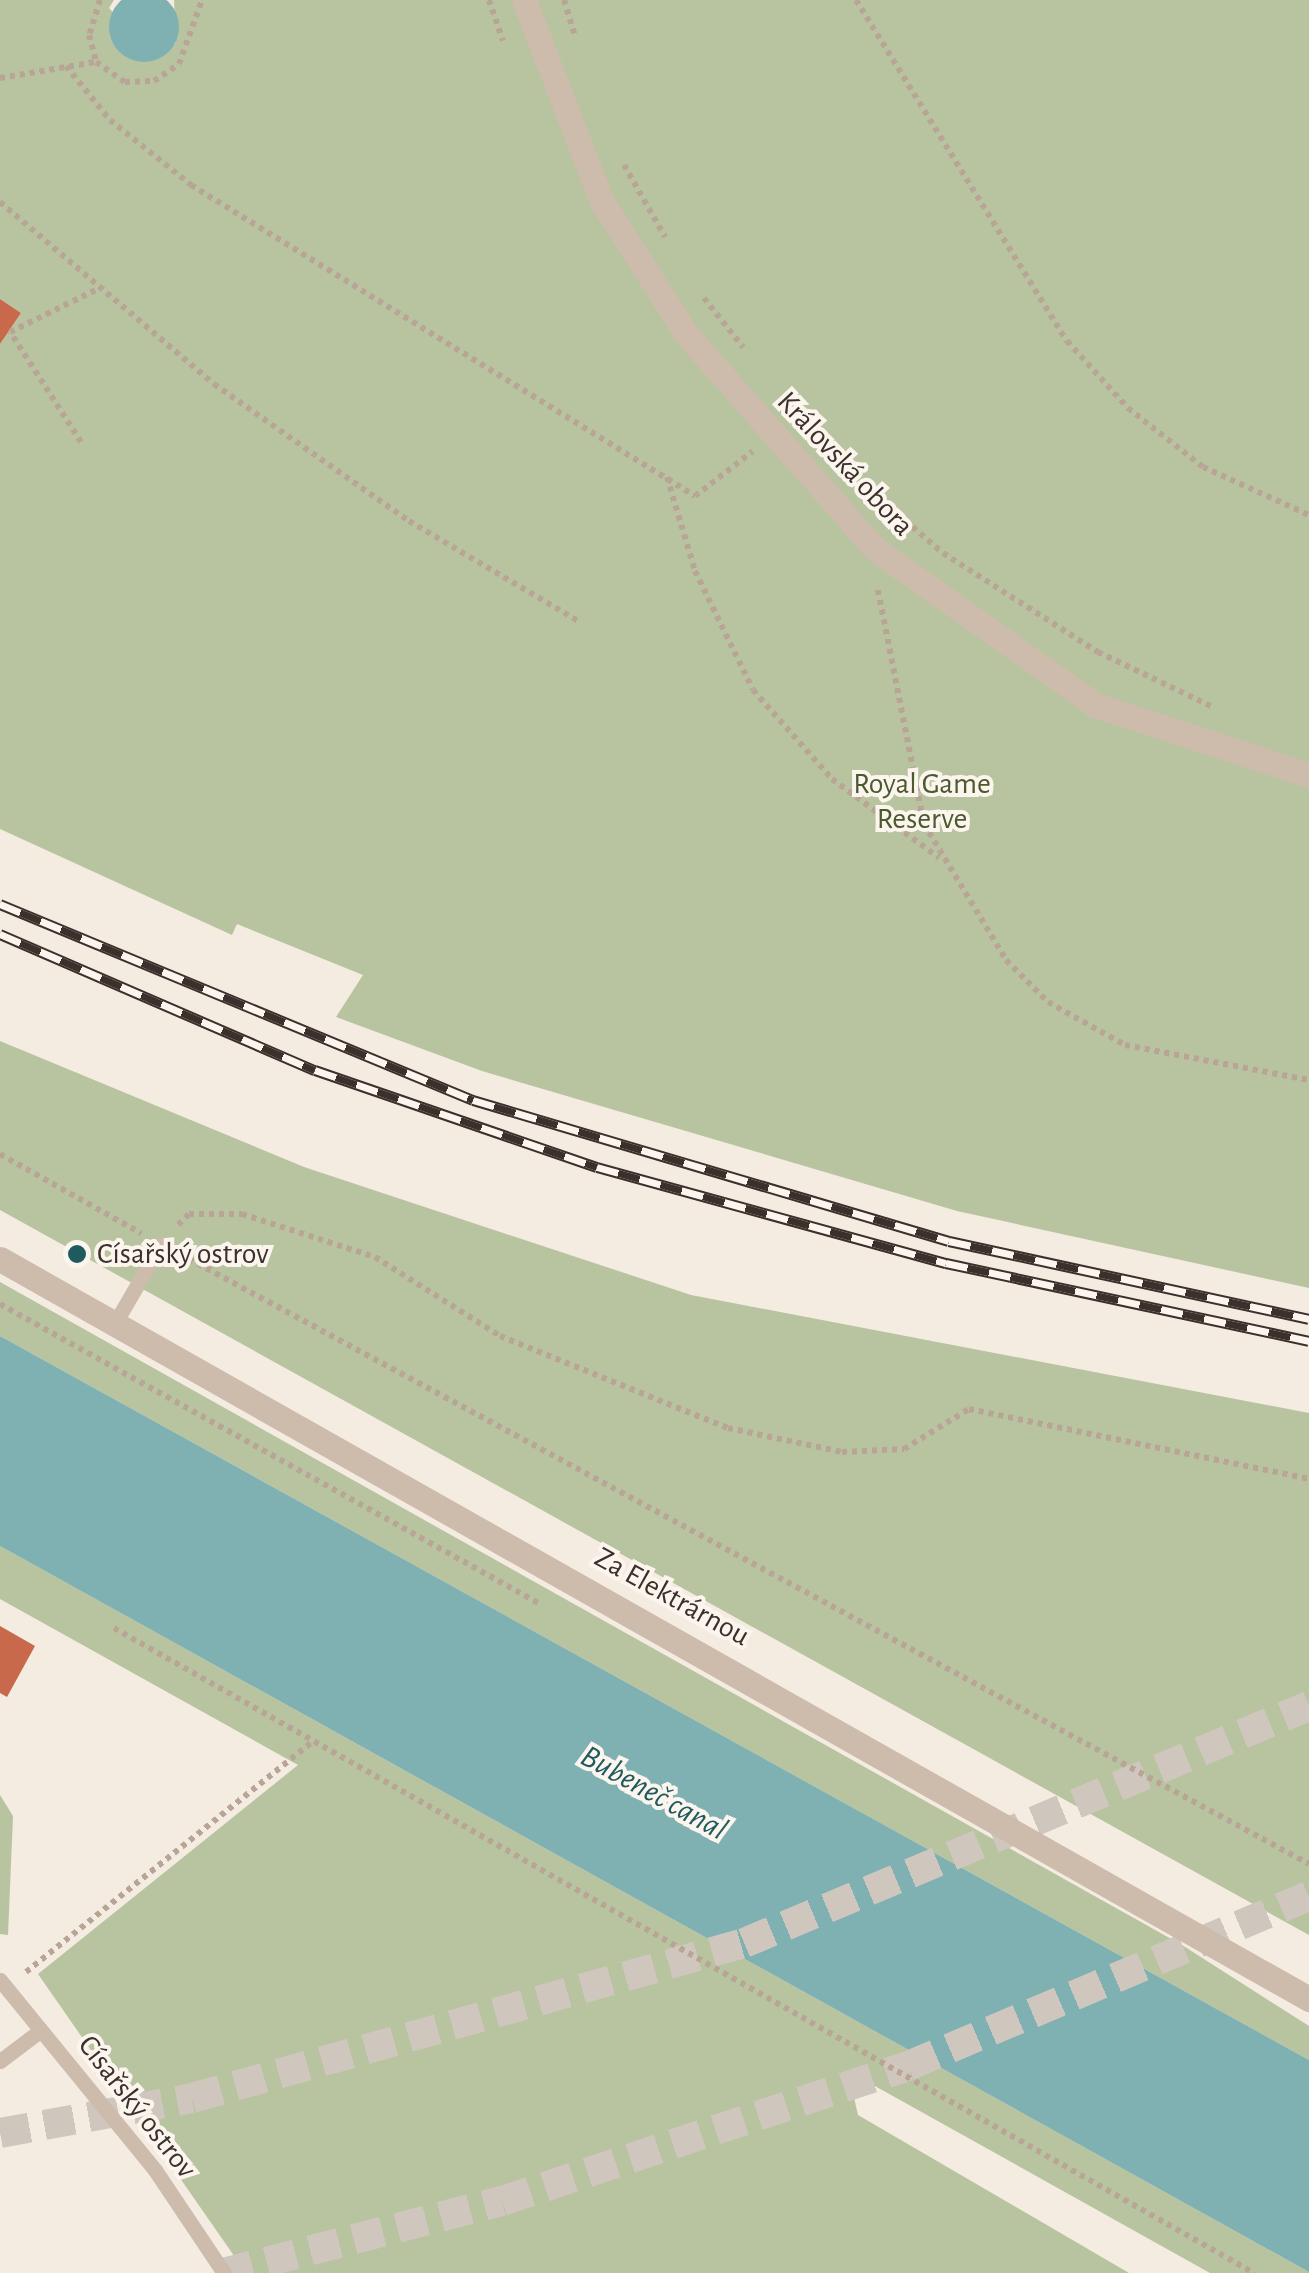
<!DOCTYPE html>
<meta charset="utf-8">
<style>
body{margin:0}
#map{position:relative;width:1309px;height:2273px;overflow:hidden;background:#f4ebe1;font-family:"Alegreya Sans",sans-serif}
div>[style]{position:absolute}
.green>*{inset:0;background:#b8c4a0}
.water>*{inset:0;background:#7fb0b2}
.round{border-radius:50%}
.building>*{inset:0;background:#c8694b}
.highway-tunnel>*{height:30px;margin-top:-15px;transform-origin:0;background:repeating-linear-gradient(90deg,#cfc6bd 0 30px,transparent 0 45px)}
.path>*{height:6px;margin-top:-3px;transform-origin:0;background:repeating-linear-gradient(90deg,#b9a596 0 5px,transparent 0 10px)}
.lane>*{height:15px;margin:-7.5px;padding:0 7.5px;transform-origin:7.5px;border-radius:7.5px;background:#cdbbac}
.street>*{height:25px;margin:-12.5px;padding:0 12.5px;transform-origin:12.5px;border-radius:12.5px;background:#cdbbac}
.rail>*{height:11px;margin-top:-5.5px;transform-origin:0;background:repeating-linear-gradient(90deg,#fbf5ee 0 22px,#3b302b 0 44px);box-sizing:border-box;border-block:2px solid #3b302b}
.dots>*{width:28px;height:28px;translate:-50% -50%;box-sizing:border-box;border:5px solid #fbf5ee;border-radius:50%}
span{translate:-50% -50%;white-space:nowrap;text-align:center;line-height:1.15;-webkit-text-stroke:8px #fbf5ee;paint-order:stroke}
.street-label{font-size:30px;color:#3b302b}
.park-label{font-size:30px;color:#4a5a2e}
.poi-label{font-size:30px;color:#3b302b}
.left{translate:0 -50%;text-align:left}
.water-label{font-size:32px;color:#1f5a5e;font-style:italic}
</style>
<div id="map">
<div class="green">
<i style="clip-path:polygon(0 0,114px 0,109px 8px,157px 58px,176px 42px,174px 0,1309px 0,1309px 1288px,957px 1211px,482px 1071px,336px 1017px,363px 975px,237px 924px,232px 935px,0 829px,0 344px,21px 313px,0 299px)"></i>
<i style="clip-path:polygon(0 1041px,304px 1167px,691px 1295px,1309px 1413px,1309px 1935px,0 1210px)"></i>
<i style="clip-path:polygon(0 1282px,1182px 1945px,1309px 2026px,1309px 2060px,0 1336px)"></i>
<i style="clip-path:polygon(0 1546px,1309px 2272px,1309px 2273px,1210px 2273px,848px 2071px,858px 2115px,1129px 2273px,246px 2273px,38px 1974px,298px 1765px,0 1599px)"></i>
<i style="clip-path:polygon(0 1795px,13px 1816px,8px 1935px,0 1934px)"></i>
</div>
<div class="water">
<i class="round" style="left:109px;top:-8px;width:70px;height:70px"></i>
<i style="clip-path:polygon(0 1336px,1309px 2060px,1309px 2272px,0 1546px)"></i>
</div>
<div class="building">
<i style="clip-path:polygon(0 299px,21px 313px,0 344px)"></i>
<i style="clip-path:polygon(0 1626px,35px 1646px,7px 1697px,0 1693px)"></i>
</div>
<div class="highway-tunnel">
<i style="left:0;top:2133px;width:195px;rotate:-10.3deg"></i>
<i style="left:192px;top:2098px;width:573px;rotate:-15.68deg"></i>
<i style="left:744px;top:1943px;width:613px;rotate:-22.76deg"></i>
<i style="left:223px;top:2273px;width:288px;rotate:-14.5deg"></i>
<i style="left:502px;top:2201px;width:428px;rotate:-18.4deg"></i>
<i style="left:908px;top:2066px;width:436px;rotate:-23deg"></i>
</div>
<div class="path">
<i style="left:100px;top:0;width:37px;rotate:107deg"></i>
<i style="left:89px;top:35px;width:28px;rotate:75deg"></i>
<i style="left:96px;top:62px;width:35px;rotate:35deg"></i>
<i style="left:125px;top:82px;width:29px;rotate:-2deg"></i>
<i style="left:154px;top:81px;width:30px;rotate:-34deg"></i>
<i style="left:179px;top:64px;width:68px;rotate:-70.2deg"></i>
<i style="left:489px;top:0;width:43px;rotate:71.1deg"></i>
<i style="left:564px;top:0;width:39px;rotate:73deg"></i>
<i style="left:856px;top:0;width:401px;rotate:58.3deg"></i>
<i style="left:1067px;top:341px;width:91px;rotate:47.7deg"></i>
<i style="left:1128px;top:408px;width:95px;rotate:38.2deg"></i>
<i style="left:1203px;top:467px;width:116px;rotate:24.4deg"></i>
<i style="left:66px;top:66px;width:70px;rotate:50.8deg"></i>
<i style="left:110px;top:120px;width:104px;rotate:38.7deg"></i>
<i style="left:191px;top:185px;width:592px;rotate:31.68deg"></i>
<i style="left:695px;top:496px;width:73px;rotate:-37.8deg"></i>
<i style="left:0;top:78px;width:97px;rotate:-9.5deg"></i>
<i style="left:624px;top:165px;width:83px;rotate:60.3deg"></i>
<i style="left:0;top:202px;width:281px;rotate:40.4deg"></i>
<i style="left:214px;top:384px;width:238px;rotate:35.1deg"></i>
<i style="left:409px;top:521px;width:196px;rotate:30.6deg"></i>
<i style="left:704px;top:298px;width:63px;rotate:51.5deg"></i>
<i style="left:81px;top:442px;width:131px;rotate:-122.8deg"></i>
<i style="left:10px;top:332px;width:100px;rotate:-26.1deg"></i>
<i style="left:667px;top:477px;width:98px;rotate:73.4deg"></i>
<i style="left:695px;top:571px;width:132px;rotate:64deg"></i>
<i style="left:753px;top:690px;width:119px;rotate:48.4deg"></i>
<i style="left:832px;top:779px;width:133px;rotate:36.4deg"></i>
<i style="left:867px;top:488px;width:100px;rotate:40.5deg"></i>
<i style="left:943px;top:553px;width:184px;rotate:32.6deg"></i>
<i style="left:1098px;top:652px;width:127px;rotate:25.6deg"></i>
<i style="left:878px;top:590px;width:238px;rotate:78.9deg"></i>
<i style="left:924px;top:824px;width:159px;rotate:58.9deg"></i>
<i style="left:1006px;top:960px;width:59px;rotate:45deg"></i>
<i style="left:1048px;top:1002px;width:88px;rotate:29.2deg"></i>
<i style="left:1125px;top:1045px;width:187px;rotate:10.8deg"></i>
<i style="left:0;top:1154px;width:162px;rotate:29.3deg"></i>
<i style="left:178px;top:1225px;width:16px;rotate:-45deg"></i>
<i style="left:189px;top:1214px;width:53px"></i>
<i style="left:242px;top:1214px;width:140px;rotate:17.9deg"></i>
<i style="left:375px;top:1257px;width:148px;rotate:32.3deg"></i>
<i style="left:500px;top:1336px;width:246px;rotate:22deg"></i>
<i style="left:728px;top:1428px;width:116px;rotate:11.9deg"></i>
<i style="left:842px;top:1452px;width:62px;rotate:-2.8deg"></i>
<i style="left:904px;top:1449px;width:76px;rotate:-31.6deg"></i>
<i style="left:969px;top:1409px;width:347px;rotate:11.6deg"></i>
<i style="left:180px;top:1254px;width:1283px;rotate:28.38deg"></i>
<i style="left:0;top:1304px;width:618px;rotate:29.05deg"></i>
<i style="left:114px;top:1628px;width:1310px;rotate:29.5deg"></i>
<i style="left:26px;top:1972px;width:368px;rotate:-38.8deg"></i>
</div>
<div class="lane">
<i style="left:115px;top:1323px;width:91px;rotate:-59.8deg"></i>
<i style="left:0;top:1980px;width:245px;rotate:50.8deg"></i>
<i style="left:155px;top:2170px;width:124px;rotate:56.2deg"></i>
<i style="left:0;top:2061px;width:51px;rotate:-37.1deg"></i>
</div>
<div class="street">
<i style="left:524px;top:0;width:214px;rotate:68.9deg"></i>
<i style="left:601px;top:200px;width:160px;rotate:57.5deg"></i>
<i style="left:687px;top:335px;width:285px;rotate:48.7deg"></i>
<i style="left:875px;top:549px;width:270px;rotate:35.3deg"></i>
<i style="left:1095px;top:705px;width:225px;rotate:18.1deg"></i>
<i style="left:0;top:1259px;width:1504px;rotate:29.48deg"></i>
</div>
<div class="rail">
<i style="left:0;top:904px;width:512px;rotate:22.51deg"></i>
<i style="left:473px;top:1100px;width:496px;rotate:16.5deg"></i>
<i style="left:949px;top:1241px;width:368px;rotate:12.2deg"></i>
<i style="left:0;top:934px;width:343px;rotate:23.4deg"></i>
<i style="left:315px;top:1070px;width:298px;rotate:19deg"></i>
<i style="left:597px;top:1167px;width:362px;rotate:15.4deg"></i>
<i style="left:946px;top:1263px;width:371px;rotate:12.1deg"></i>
</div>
<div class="dots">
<i style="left:77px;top:1254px;background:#1f5a5e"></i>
</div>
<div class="street-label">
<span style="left:845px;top:464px;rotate:47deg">Královská obora</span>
<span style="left:672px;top:1597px;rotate:29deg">Za Elektrárnou</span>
<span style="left:137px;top:2107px;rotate:52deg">Císařský ostrov</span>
</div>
<div class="park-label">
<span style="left:922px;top:801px">Royal Game<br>Reserve</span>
</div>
<div class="poi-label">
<span class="left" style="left:97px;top:1254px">Císařský ostrov</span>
</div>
<div class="water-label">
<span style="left:654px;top:1793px;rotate:29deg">Bubeneč canal</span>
</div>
</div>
